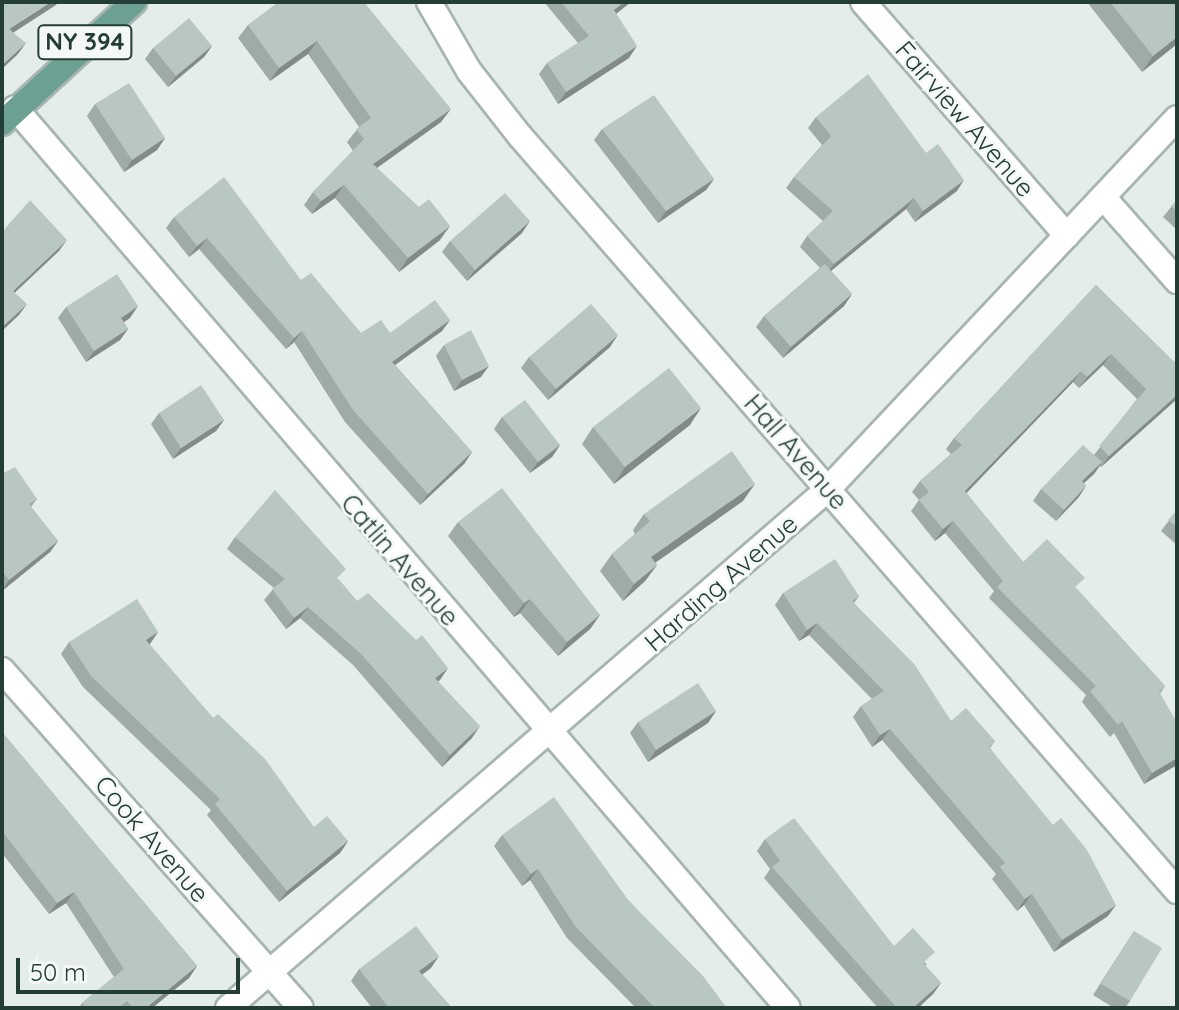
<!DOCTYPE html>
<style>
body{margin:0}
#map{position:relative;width:1179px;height:1010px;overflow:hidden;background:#e4ede9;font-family:Quicksand,sans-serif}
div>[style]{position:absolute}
.roads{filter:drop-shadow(2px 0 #a7b5b0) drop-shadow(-2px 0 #a7b5b0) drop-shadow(0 2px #a7b5b0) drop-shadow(0 -2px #a7b5b0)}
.minor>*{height:24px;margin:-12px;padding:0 12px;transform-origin:12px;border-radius:12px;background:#fff}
.major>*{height:24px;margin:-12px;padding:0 12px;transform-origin:12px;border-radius:12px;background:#6ba092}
.wall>*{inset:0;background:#9faba7}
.shaded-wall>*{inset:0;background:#828b88}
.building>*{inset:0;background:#b9c7c2}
span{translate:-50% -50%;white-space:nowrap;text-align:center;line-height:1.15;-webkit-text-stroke:6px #f4f9f7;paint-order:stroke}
.shield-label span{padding:2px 6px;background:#f4f9f7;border:2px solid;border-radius:6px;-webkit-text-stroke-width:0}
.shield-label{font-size:24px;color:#243d36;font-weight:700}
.street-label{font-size:26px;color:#243d36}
.frame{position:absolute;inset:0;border:4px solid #243d36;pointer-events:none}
.scale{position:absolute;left:16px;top:958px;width:224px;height:36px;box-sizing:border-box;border:4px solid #243d36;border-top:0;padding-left:10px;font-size:24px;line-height:28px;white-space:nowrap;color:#243d36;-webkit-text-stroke:6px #f4f9f7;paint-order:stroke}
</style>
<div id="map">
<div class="roads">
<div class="minor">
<i style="left:429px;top:2px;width:80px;rotate:59.9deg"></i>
<i style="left:469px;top:71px;width:83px;rotate:51.9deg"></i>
<i style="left:520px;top:136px;width:1001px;rotate:48.97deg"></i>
<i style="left:863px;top:2px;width:310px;rotate:48.9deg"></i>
<i style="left:15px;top:108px;width:1186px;rotate:49.34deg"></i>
<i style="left:1103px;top:197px;width:112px;rotate:48.6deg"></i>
<i style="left:2px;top:670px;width:451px;rotate:48.5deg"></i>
<i style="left:228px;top:1008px;width:793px;rotate:-40.86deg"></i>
<i style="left:828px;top:489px;width:509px;rotate:-46.75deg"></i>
</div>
<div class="major">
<i style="left:2px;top:123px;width:179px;rotate:-42.5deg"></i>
</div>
</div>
<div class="wall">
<i style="clip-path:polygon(279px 2px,441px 122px,377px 168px,440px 240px,399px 272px,335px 198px,312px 214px,304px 205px,313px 192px,353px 151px,347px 142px,359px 127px,308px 54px,270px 81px,238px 38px,248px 25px)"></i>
<i style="clip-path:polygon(544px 2px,631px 2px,616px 13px,629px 58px,558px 104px,539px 74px,547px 63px,578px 43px)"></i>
<i style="clip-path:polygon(1087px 2px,1177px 2px,1177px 44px,1142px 72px)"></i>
<i style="clip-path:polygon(212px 46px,204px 57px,168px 87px,145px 59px,153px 48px)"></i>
<i style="clip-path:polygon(95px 104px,165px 138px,157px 150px,124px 172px,87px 116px)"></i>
<i style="clip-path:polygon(816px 117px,926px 153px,957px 191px,915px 222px,906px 209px,831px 271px,852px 294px,844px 306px,783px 358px,756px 327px,764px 316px,820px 268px,800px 247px,807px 236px,823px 221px,786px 188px,794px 177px,822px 145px,808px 128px)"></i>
<i style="clip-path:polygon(602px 129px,714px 179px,706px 190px,658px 223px,594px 140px)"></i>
<i style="clip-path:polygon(1177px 200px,1177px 230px,1163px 217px)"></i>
<i style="clip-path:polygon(174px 217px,301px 280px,361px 333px,390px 333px,450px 320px,442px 331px,395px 365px,472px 452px,464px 464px,420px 505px,345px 422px,294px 342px,286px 349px,199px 249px,189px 257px,166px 228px)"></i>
<i style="clip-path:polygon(522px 233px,467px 281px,442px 252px,450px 241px)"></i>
<i style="clip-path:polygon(1096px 285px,1174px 362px,1177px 359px,1177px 399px,1101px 467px,1100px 466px,1094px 474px,1084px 483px,1086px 486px,1078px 498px,1056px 521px,1033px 501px,1041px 489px,1094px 455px,1137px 399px,1103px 365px,1079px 388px,1073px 382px,966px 493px,1023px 562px,1077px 589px,1165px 686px,1160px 694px,1177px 723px,1177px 765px,1144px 784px,1114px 733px,1110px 737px,1082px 702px,1086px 695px,989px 598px,994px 591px,945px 533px,935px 541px,911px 511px,919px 500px,912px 492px,920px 481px,951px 454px,946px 449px,954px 438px)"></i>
<i style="clip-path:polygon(66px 307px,130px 318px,124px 322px,128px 329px,120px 340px,86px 362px,58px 318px)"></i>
<i style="clip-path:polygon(444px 345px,481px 377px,454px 391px,436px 356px)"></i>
<i style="clip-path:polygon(610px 347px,548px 400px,521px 368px,529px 357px)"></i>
<i style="clip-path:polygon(159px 413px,224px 420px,216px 431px,173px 459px,151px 424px)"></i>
<i style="clip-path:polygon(502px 417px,560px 445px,552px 457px,530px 473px,494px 429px)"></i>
<i style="clip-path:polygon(690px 425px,614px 484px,582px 444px,593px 427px)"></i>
<i style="clip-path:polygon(2px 474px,37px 499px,31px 507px,58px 541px,50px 552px,2px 591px)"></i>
<i style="clip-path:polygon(743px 501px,655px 563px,657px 565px,645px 581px,623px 601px,600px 571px,612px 554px,635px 534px,633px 530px,644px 514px)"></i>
<i style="clip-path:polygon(1177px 510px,1177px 545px,1161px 531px)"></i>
<i style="clip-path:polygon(458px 522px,600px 615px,590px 629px,558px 656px,520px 613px,514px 617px,448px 536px)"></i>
<i style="clip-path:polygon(235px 537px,339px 580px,357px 601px,440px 680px,438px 681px,472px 738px,442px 767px,353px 665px,300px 618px,286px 629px,264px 600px,274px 588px,227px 549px)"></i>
<i style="clip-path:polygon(783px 593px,859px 596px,854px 603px,951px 721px,995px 741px,990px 748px,1108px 916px,1054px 952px,1024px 905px,1017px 911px,992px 879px,996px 874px,882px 740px,872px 747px,853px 717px,861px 706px,872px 699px,809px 635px,799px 641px,775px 605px)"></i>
<i style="clip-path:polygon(158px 632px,149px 644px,213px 718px,314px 827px,348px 841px,340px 853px,279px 902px,207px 815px,211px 810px,83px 687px,61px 654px,69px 642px)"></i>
<i style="clip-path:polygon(716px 711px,708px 723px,648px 762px,630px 733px,638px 722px)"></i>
<i style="clip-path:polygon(2px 732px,197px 966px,189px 978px,152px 1008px,79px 1008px,82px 1003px,114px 977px,66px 903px,49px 914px,2px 853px)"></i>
<i style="clip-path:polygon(502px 835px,629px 901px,727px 1008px,636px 1008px,567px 938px,530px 880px,522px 886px,494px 846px)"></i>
<i style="clip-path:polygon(765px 839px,894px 946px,927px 964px,925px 965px,941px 983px,933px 994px,918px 1008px,878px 1008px,764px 878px,770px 869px,757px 851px)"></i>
<i style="clip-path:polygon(1134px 931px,1130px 1001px,1125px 1008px,1114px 1008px,1093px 995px)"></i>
<i style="clip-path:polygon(431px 968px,422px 974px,452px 1008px,372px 1008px,351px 981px,359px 969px)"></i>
</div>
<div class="shaded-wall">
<i style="clip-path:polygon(51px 2px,58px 2px,56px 5px,2px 40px,9px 29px)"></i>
<i style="clip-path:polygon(624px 2px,631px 2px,606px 22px,614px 10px)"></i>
<i style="clip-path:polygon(1177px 37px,1177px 44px,1142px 72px,1153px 56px)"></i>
<i style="clip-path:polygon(317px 41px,308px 54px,270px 81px,279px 68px)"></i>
<i style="clip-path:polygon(26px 43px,18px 54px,2px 69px,2px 65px)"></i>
<i style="clip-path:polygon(212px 46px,204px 57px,168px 87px,176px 76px)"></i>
<i style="clip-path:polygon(637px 46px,629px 58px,558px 104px,566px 92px)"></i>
<i style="clip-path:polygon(451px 109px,441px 122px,364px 177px,373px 164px)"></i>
<i style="clip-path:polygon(165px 138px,157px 150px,124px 172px,132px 160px)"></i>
<i style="clip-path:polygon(714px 179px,706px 190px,658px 223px,666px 211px)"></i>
<i style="clip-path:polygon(964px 180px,957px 191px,915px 222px,923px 211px)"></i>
<i style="clip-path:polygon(344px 185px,335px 198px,312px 214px,321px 201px)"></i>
<i style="clip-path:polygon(914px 198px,906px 209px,826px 275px,834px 264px)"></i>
<i style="clip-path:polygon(530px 221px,522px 233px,467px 281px,475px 270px)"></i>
<i style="clip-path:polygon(450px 226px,440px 240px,399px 272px,408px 258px)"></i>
<i style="clip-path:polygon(207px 238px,199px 249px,189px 257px,197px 246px)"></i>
<i style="clip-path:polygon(67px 240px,59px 251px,5px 302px,13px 291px)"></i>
<i style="clip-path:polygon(852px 294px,844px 306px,783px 358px,791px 347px)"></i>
<i style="clip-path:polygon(27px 304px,19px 315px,2px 331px,2px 327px)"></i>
<i style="clip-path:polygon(138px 306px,130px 318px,113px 329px,121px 318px)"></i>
<i style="clip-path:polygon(450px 320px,442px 331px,384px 373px,392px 362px)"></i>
<i style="clip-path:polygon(128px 329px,120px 340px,86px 362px,94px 351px)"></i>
<i style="clip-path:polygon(302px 331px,294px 342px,286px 349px,294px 338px)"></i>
<i style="clip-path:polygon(618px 335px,610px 347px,548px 400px,556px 389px)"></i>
<i style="clip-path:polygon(1111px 354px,1103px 365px,1079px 388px,1087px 377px)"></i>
<i style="clip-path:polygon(489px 366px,481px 377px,454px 391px,462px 380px)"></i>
<i style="clip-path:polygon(1081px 371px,1073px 382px,957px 503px,965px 491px)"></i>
<i style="clip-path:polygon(1177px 395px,1177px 399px,1101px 467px,1109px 456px)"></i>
<i style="clip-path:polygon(701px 408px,690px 425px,614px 484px,625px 467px)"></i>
<i style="clip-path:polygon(224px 420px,216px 431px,173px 459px,181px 448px)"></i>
<i style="clip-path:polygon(560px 445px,552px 457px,530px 473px,538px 462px)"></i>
<i style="clip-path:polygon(472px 452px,464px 464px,420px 505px,428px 494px)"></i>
<i style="clip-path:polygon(1102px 462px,1094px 474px,1074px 492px,1082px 481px)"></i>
<i style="clip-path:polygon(755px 484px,743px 501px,639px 574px,651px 557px)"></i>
<i style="clip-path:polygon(1086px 486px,1078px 498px,1056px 521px,1064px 510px)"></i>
<i style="clip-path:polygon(953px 521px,945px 533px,935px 541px,943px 529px)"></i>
<i style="clip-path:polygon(58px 541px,50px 552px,2px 591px,9px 580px)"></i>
<i style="clip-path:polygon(657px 565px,645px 581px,623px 601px,634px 584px)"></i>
<i style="clip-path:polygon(530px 599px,520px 613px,514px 617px,524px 603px)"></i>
<i style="clip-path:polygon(308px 607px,300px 618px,286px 629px,294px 618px)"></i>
<i style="clip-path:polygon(600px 615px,590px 629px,558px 656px,567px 642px)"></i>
<i style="clip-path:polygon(817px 623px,809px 635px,799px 641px,807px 630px)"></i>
<i style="clip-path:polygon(158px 632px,150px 644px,138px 652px,146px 640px)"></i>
<i style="clip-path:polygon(448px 668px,440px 680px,427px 690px,435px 678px)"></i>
<i style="clip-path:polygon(716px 711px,708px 723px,648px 762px,656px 750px)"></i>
<i style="clip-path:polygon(480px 726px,472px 738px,442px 767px,450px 755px)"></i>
<i style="clip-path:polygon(890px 729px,882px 740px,872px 747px,880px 735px)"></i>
<i style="clip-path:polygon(1177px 758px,1177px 765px,1144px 784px,1152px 773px)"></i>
<i style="clip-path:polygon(348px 841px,340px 853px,279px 902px,287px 891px)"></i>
<i style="clip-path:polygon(538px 869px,530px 880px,522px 886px,531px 874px)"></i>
<i style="clip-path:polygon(74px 892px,66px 903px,49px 914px,57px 903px)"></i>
<i style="clip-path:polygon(1032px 894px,1024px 905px,1017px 911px,1025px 899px)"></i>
<i style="clip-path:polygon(1116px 905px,1108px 916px,1054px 952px,1062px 940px)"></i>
<i style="clip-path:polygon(439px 956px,431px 968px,411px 983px,419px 971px)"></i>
<i style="clip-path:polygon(197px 966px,189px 978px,152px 1008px,146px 1008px)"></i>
<i style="clip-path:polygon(941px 983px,933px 994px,918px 1008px,913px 1008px)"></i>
</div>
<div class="building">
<i style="clip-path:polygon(2px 2px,51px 2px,9px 29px,26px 43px,2px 65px)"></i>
<i style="clip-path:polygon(279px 2px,364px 2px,451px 109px,373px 164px,419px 207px,429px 199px,450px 226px,408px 258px,344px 185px,321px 201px,313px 192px,364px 139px,356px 129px,371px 118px,317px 41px,279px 68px,248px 25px)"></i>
<i style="clip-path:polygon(561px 2px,624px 2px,614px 10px,637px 46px,566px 92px,547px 63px,589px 36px)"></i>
<i style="clip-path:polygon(1110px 2px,1177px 2px,1177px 37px,1153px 56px)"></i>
<i style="clip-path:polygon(189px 18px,212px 46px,176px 76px,153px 48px)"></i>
<i style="clip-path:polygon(868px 74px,926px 153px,938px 144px,964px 180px,923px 211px,914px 198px,834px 264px,807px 236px,833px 211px,794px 177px,831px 136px,816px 117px)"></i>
<i style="clip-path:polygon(129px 83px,165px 138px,132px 160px,95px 104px)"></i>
<i style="clip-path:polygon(654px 95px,714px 179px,666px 211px,602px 129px)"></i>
<i style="clip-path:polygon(224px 177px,301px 280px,311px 273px,361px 333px,381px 320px,390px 333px,435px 300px,450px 320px,392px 362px,472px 452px,428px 494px,353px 410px,302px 331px,294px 338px,207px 238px,197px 246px,174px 217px)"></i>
<i style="clip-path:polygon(505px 193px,530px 221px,475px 270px,450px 241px)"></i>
<i style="clip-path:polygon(30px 200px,67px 240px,13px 291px,27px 304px,2px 327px,2px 232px)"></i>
<i style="clip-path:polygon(1177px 200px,1177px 211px,1171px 206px)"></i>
<i style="clip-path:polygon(825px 264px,852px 294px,791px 347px,764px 316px)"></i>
<i style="clip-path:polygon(117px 274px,138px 306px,121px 318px,128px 329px,94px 351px,66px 307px)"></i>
<i style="clip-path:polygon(1096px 285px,1174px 362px,1177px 359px,1177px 395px,1109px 456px,1099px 446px,1146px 389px,1111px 354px,1087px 377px,1081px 371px,965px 491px,1023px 562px,1047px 539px,1085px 578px,1075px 587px,1165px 686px,1159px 692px,1177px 723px,1177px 758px,1152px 773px,1122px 721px,1118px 725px,1090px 691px,1096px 686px,997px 587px,1003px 581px,953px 521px,943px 529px,919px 500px,929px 492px,920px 481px,962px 445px,954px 438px)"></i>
<i style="clip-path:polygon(591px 304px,618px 335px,556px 389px,529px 357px)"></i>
<i style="clip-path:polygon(471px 330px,489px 366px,462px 380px,444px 345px)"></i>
<i style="clip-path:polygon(669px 368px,701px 408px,625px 467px,593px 427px)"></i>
<i style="clip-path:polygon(201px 385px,224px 420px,181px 448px,159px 413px)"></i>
<i style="clip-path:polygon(525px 400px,560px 445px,538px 462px,502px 417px)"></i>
<i style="clip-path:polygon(1083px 445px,1102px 462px,1082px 481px,1086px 486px,1064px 510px,1041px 489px)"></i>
<i style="clip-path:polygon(732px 451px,755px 484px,651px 557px,657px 565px,634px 584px,612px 554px,650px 521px,644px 514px)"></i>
<i style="clip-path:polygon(15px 467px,37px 499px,29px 504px,58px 541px,9px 580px,2px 571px,2px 474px)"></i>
<i style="clip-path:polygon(502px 488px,600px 615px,567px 642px,530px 599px,524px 603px,458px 522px)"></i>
<i style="clip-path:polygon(275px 490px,346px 569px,337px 578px,357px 601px,368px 593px,416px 640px,422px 635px,448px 668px,435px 678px,480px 726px,450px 755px,361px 654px,308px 607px,294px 618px,272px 589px,285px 579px,235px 537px)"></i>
<i style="clip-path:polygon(1177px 510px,1177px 527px,1168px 520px)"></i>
<i style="clip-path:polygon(835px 559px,859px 596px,852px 601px,915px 665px,951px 721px,966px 708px,995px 741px,989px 747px,1053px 825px,1061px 818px,1087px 850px,1116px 905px,1062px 940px,1032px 894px,1025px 899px,1000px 867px,1005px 863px,890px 729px,880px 735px,861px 706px,884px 691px,817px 623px,807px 630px,783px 593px)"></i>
<i style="clip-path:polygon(137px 599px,158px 632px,146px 640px,213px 718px,218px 714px,265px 759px,314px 827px,327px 816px,348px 841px,287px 891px,215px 804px,220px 799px,91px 676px,69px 642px)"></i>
<i style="clip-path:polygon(698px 683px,716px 711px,656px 750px,638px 722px)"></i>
<i style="clip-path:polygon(2px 732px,197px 966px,146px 1008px,133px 1008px,127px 1001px,118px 1008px,86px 1008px,82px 1003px,124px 969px,74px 892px,57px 903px,2px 831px)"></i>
<i style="clip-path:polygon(554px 797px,629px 901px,703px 976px,727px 1008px,673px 1008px,672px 1007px,670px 1008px,655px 1008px,575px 926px,538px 869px,531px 874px,502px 835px)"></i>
<i style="clip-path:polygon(794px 818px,894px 946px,913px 928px,935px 952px,923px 963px,941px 983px,913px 1008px,897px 1008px,772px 867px,780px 861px,765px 839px)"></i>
<i style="clip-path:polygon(416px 926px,439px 956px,419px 971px,452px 1008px,389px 1008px,359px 969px)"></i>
<i style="clip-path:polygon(1134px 931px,1162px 948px,1130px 1001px,1101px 984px)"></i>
</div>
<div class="shield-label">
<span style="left:85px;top:42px">NY 394</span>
</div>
<div class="street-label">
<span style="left:965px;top:119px;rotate:49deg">Fairview Avenue</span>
<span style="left:796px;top:452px;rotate:49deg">Hall Avenue</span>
<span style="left:400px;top:560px;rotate:49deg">Catlin Avenue</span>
<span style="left:721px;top:583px;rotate:-41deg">Harding Avenue</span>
<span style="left:152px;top:839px;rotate:49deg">Cook Avenue</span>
</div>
<div class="frame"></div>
<div class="scale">50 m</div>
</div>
